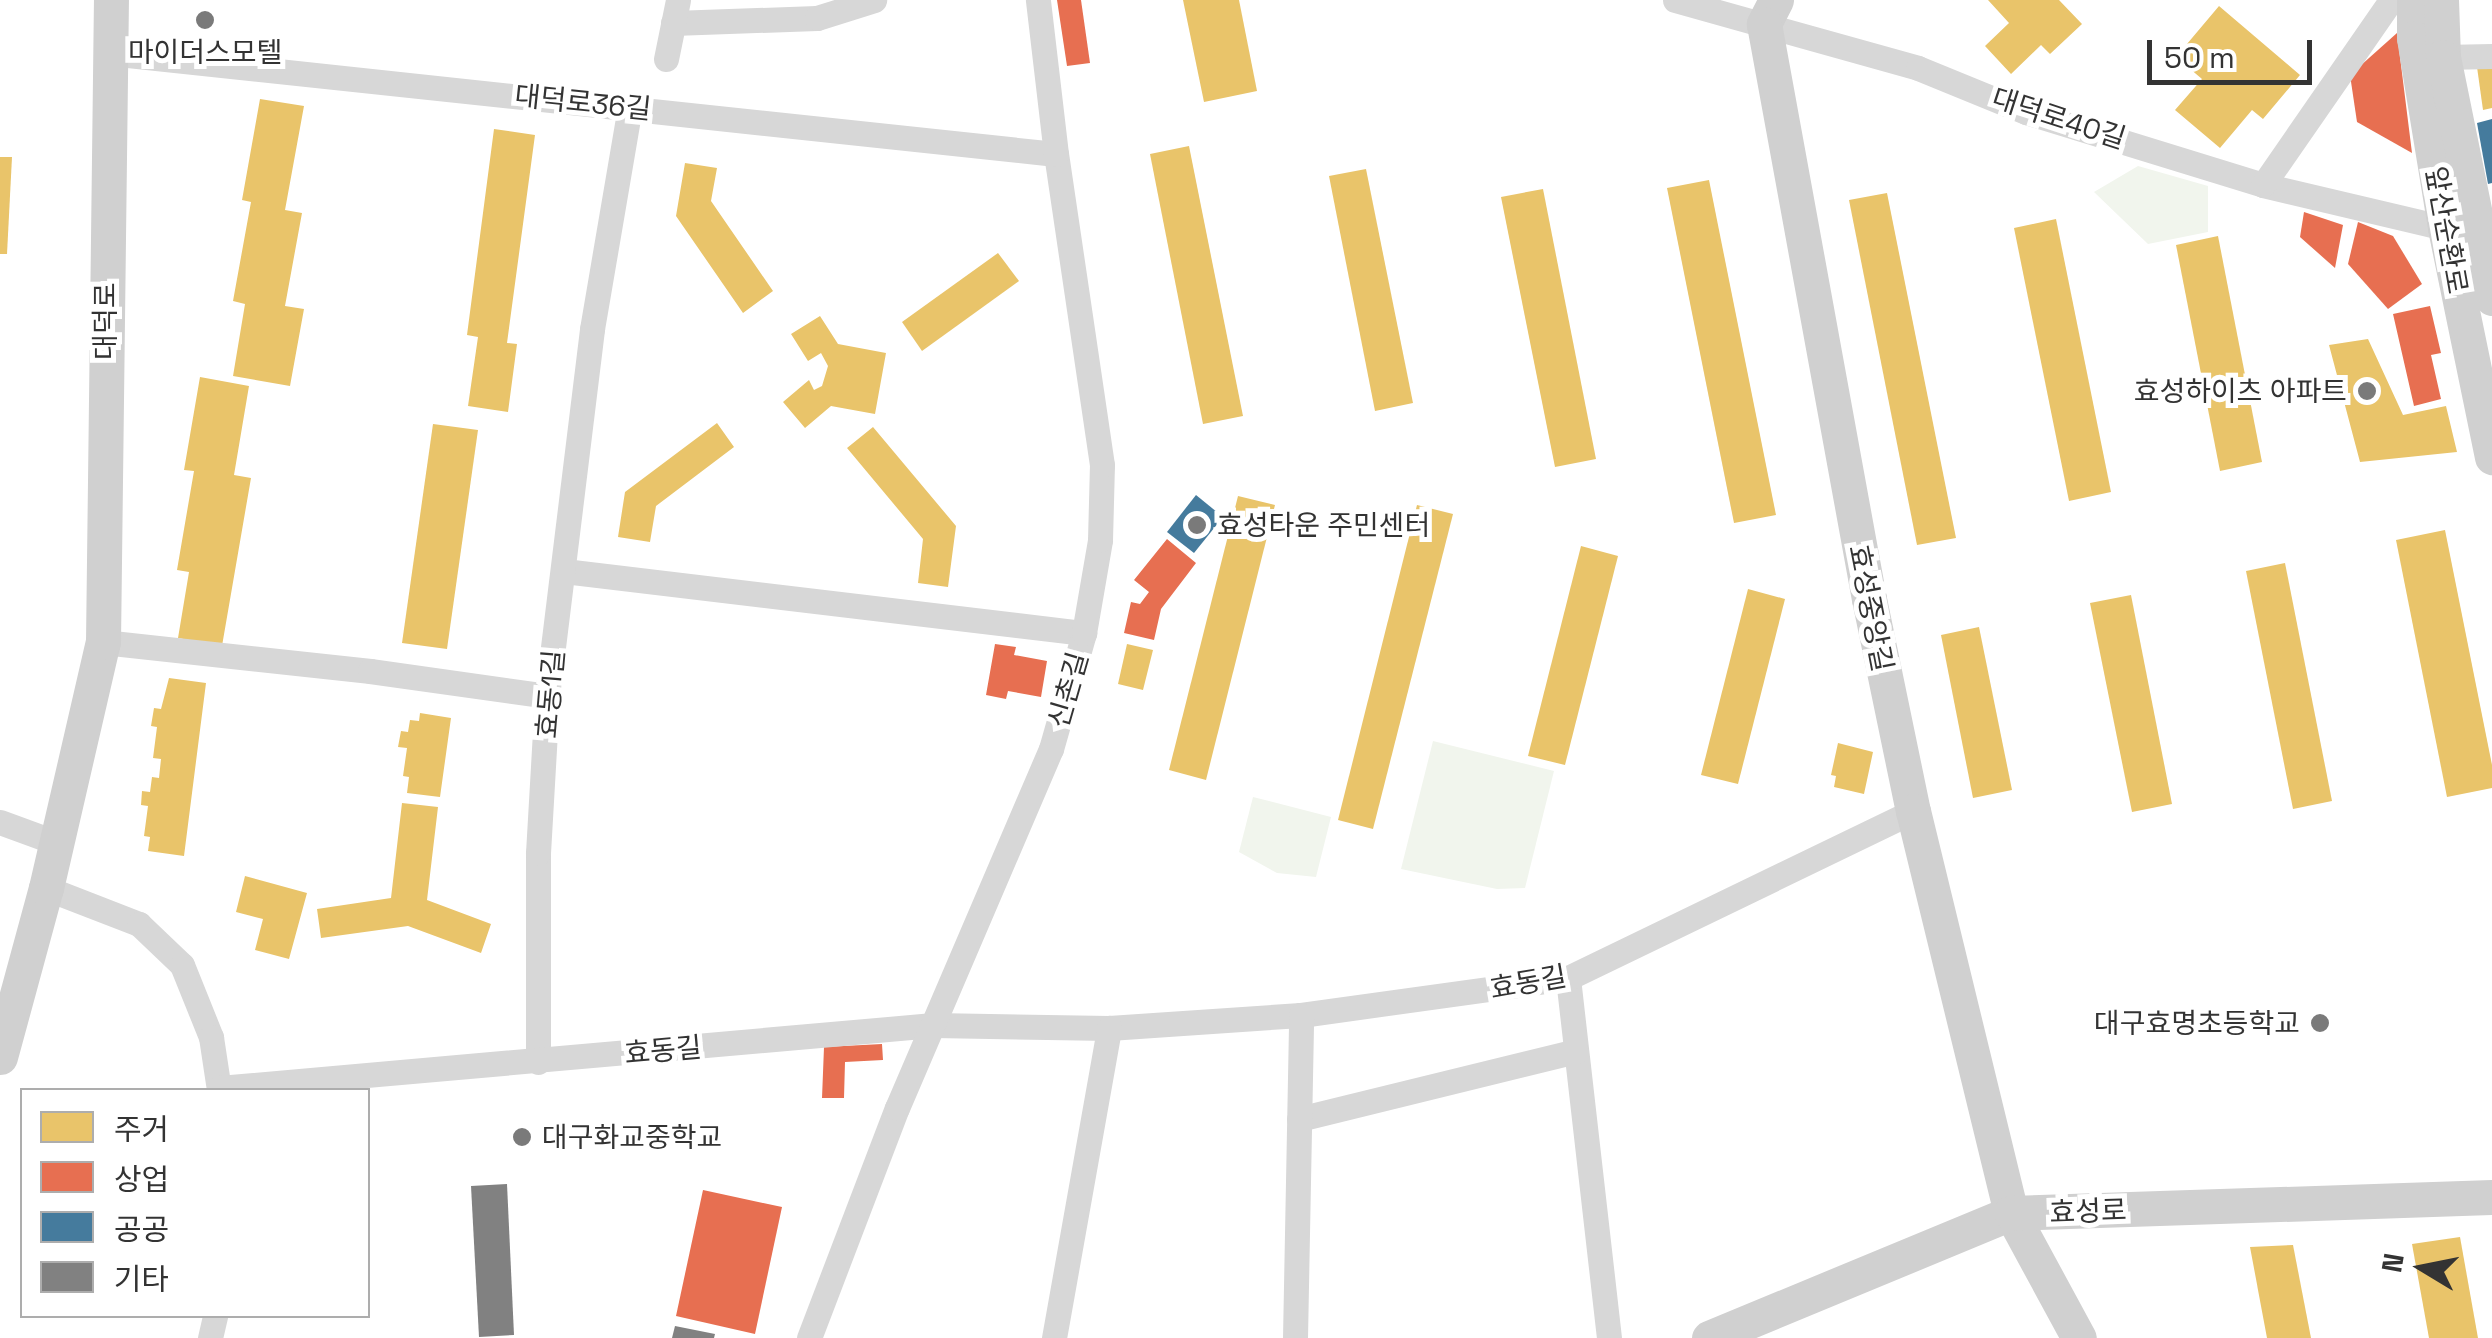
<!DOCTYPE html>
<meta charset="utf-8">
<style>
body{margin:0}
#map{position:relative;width:2492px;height:1338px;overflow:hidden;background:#fff;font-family:"Space Grotesk","Noto Sans KR",sans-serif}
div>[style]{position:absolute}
.green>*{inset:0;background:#f1f5ed}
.homes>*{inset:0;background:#e9c46a}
.shops>*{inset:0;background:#e76f51}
.public>*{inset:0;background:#457b9d}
.building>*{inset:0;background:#818181}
.street>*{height:25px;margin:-12.5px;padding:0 12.5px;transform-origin:12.5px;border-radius:12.5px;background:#d7d7d7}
.secondary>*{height:35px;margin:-17.5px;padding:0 17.5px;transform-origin:17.5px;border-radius:17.5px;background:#d0d0d0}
.dots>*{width:28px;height:28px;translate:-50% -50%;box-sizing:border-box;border:5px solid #fff;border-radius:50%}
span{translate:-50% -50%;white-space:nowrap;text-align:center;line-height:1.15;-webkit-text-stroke:10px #fff;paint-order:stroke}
.poi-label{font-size:28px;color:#333}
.right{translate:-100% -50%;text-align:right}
.left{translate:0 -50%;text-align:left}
.street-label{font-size:28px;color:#333}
.legend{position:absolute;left:20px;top:1088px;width:350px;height:230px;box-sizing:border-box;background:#fff;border:2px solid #adadad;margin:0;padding:12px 18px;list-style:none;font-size:30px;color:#333}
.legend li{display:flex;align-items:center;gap:20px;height:50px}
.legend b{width:50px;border:2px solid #adadad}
.north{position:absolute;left:2372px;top:1218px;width:100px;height:100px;-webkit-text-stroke:8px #fff;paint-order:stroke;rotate:280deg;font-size:28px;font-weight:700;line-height:40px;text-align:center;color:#333}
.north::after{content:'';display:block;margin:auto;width:35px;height:45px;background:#333;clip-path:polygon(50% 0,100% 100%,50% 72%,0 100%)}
.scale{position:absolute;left:2147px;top:40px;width:165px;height:45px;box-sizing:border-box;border:5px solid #333;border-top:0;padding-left:12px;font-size:30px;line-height:35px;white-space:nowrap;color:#333;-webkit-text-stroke:8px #fff;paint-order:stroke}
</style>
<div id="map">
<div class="green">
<i style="clip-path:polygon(2138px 166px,2208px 186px,2208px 232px,2148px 244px,2094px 192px)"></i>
<i style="clip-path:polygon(1433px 741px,1554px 771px,1525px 888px,1497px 889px,1401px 869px)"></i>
<i style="clip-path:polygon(1253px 797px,1331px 817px,1316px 877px,1277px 873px,1239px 852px)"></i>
</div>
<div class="homes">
<i style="clip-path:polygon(1183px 0,1239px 0,1257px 91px,1204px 102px)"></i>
<i style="clip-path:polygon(1988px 0,2059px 0,2082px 24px,2050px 54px,2041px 45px,2011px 74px,1985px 46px,2009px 23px)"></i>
<i style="clip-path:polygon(2219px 6px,2300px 75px,2263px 119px,2252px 110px,2220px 148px,2175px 110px,2202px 79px,2176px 57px)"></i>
<i style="clip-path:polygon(2477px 67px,2492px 68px,2492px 108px,2483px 110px)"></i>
<i style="clip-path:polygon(260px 99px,304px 106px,285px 210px,302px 213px,285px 306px,304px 309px,290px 386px,233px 376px,245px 304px,233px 301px,251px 202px,242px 200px)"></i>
<i style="clip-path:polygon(494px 129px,535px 135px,507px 343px,517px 344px,508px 412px,468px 406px,478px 337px,467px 335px)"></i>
<i style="clip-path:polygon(1189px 146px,1243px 416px,1203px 424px,1150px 154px)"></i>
<i style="clip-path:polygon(0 157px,12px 157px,7px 254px,0 254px)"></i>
<i style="clip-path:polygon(685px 163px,717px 168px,711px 201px,773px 291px,743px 313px,676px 216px)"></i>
<i style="clip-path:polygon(1366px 169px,1413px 403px,1375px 411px,1329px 176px)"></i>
<i style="clip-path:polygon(1709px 180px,1776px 515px,1734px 523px,1667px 188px)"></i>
<i style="clip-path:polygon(1543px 189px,1596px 459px,1555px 467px,1501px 197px)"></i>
<i style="clip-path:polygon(1887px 193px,1956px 538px,1917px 545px,1849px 200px)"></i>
<i style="clip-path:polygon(2056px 219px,2111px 492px,2069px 501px,2014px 228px)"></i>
<i style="clip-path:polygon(2218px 236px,2262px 462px,2220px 471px,2176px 245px)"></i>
<i style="clip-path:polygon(998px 253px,1019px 281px,922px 351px,902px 322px)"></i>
<i style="clip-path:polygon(820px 316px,838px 344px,886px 353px,875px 414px,831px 406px,805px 428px,783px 402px,809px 380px,814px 390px,822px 386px,828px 366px,821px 353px,808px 361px,791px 334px)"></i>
<i style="clip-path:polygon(2368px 339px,2403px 415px,2446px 406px,2457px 452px,2360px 462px,2329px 345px)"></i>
<i style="clip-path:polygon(200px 377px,249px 386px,234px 475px,251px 478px,222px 646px,178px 638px,189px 572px,177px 570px,194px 471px,184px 470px)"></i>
<i style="clip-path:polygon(717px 423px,734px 447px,656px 506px,650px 542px,618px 537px,625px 492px)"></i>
<i style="clip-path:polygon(433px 424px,478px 430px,447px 649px,402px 643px)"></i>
<i style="clip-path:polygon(873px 427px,956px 526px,948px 587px,918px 583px,923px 539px,847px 448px)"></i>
<i style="clip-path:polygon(1238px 496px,1275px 505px,1206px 780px,1169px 770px)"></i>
<i style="clip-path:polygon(1417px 505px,1453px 514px,1373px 829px,1338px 820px)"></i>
<i style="clip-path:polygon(2445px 530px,2492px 765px,2492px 788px,2447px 797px,2396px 540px)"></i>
<i style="clip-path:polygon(1581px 546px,1618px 556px,1565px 765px,1528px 756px)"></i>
<i style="clip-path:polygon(2285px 563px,2332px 801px,2293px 809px,2246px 571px)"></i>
<i style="clip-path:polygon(1748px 589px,1785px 599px,1738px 784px,1701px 775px)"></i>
<i style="clip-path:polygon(2131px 595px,2172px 804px,2132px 812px,2090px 603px)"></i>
<i style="clip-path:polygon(1979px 627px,2012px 790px,1973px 798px,1941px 635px)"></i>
<i style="clip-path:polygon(1127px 644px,1153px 650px,1143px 690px,1118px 684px)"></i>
<i style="clip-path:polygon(169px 678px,206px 683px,184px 856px,148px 851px,150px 837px,144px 836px,148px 806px,141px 805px,142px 791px,150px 792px,152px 777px,159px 778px,161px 759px,153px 758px,157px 727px,151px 726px,154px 708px,161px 709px)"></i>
<i style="clip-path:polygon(420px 713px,451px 718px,440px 797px,407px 793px,409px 777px,403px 776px,407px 748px,398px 747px,401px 731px,408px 732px,410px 720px,419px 721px)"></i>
<i style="clip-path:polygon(1838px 743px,1873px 752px,1864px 794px,1834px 787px,1836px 776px,1831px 775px)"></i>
<i style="clip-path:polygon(402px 803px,438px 807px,427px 900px,491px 924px,481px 953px,408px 926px,321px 938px,317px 909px,391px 898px)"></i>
<i style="clip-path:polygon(245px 876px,307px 893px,289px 959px,255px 950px,263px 919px,236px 912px)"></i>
<i style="clip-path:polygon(2460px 1237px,2478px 1338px,2429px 1338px,2412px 1244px)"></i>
<i style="clip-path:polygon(2293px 1245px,2311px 1338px,2267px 1338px,2250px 1247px)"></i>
</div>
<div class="shops">
<i style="clip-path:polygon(1057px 0,1081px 0,1090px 63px,1067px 66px)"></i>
<i style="clip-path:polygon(2397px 33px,2412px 153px,2357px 122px,2350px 75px)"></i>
<i style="clip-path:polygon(2304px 212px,2343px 225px,2335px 268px,2300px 237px)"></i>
<i style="clip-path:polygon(2358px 222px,2393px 236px,2422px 284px,2388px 309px,2348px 264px)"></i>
<i style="clip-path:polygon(2430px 306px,2441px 353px,2431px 355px,2441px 399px,2414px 406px,2393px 314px)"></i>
<i style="clip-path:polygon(1167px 539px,1196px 563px,1161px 609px,1154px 640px,1124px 633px,1131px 602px,1140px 604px,1149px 592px,1134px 580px)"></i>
<i style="clip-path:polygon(995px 644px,1016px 647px,1014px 655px,1047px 661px,1041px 697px,1008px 691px,1006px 699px,986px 695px)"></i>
<i style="clip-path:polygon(882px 1044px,883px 1060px,845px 1062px,844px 1098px,822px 1098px,824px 1047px)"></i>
<i style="clip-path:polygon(703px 1190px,782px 1207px,755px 1334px,676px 1316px)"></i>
</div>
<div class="public">
<i style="clip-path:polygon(2492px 119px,2492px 183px,2488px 184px,2477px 123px)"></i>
<i style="clip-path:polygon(1196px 495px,1223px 517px,1194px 553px,1167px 532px)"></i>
</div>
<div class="building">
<i style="clip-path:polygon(507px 1184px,514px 1335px,479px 1337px,471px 1186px)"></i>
<i style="clip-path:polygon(675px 1326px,715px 1334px,714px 1338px,672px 1338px)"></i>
</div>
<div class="street">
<i style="left:1675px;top:0;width:252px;rotate:15.6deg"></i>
<i style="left:1918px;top:68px;width:117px;rotate:22.2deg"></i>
<i style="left:2026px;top:112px;width:248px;rotate:17.1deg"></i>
<i style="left:2263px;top:185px;width:187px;rotate:13.3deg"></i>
<i style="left:673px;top:23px;width:144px;rotate:-2deg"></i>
<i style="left:817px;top:18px;width:60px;rotate:-17.5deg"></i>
<i style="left:109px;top:53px;width:952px;rotate:6.09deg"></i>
<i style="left:2443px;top:57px;width:49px;rotate:-1.2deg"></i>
<i style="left:666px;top:59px;width:60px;rotate:-78.5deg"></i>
<i style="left:2263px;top:185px;width:225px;rotate:-55.3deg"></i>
<i style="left:564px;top:571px;width:524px;rotate:6.8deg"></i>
<i style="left:103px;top:642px;width:269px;rotate:6.2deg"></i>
<i style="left:370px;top:671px;width:179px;rotate:8deg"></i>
<i style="left:0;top:822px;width:61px;rotate:20.2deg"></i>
<i style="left:46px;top:888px;width:100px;rotate:21.2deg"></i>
<i style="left:139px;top:924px;width:59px;rotate:43.6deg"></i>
<i style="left:182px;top:965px;width:78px;rotate:68.1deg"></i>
<i style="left:211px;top:1037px;width:54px;rotate:81.4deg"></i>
<i style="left:1568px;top:978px;width:362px;rotate:83.5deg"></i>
<i style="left:538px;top:1062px;width:209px;rotate:-90deg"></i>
<i style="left:538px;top:853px;width:157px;rotate:-86.7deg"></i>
<i style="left:547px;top:696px;width:370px;rotate:-83deg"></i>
<i style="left:592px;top:329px;width:226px;rotate:-80.3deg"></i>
<i style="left:219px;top:1088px;width:717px;rotate:-5.04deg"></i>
<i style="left:933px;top:1025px;width:176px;rotate:1deg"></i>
<i style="left:1109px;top:1028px;width:192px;rotate:-3.9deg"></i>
<i style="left:1301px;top:1015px;width:270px;rotate:-7.9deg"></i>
<i style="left:1568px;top:978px;width:383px;rotate:-25.8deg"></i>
<i style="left:1299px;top:1119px;width:285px;rotate:-13.8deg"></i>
<i style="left:210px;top:1338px;width:23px;rotate:-77deg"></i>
<i style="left:809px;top:1338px;width:246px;rotate:-69.1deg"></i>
<i style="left:897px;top:1108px;width:391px;rotate:-66.8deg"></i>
<i style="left:1051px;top:749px;width:121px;rotate:-74.1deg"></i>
<i style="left:1084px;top:633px;width:94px;rotate:-80.2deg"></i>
<i style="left:1100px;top:540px;width:75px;rotate:-88.5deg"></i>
<i style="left:1102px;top:465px;width:314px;rotate:-98.4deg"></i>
<i style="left:1056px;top:154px;width:155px;rotate:-96.7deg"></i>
<i style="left:1054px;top:1338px;width:315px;rotate:-79.9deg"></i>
<i style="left:1295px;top:1338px;width:323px;rotate:-88.9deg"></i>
</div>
<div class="secondary">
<i style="left:1776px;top:0;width:27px;rotate:117deg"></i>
<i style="left:1764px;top:24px;width:585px;rotate:79.65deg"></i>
<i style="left:1869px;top:599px;width:217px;rotate:78.3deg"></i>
<i style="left:1913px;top:811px;width:414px;rotate:76.3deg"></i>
<i style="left:2011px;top:1213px;width:142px;rotate:61.5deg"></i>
<i style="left:2414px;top:0;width:38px;rotate:90deg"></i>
<i style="left:2414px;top:38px;width:193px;rotate:80.7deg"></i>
<i style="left:2445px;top:228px;width:234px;rotate:78.4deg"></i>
<i style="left:2441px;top:0;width:57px;rotate:88deg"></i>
<i style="left:2443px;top:57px;width:246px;rotate:78.5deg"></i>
<i style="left:0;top:1057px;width:175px;rotate:-74.8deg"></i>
<i style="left:46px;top:888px;width:253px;rotate:-77deg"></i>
<i style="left:103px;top:642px;width:642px;rotate:-89.29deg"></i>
<i style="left:1709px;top:1338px;width:327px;rotate:-22.5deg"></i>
<i style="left:2011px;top:1213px;width:481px;rotate:-1.9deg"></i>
</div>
<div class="dots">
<i style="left:205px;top:20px;background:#7a7a7a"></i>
<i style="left:2367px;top:391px;background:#7a7a7a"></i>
<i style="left:1197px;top:525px;background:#7a7a7a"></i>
<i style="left:2320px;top:1023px;background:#7a7a7a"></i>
<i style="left:522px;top:1137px;background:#7a7a7a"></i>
</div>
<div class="poi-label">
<span style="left:205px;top:52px">마이더스모텔</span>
<span class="right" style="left:2347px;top:391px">효성하이츠 아파트</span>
<span class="left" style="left:1217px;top:525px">효성타운 주민센터</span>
<span class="right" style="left:2300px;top:1023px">대구효명초등학교</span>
<span class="left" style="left:542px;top:1137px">대구화교중학교</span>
</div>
<div class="street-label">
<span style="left:583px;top:102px;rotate:6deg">대덕로36길</span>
<span style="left:2059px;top:118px;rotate:18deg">대덕로40길</span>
<span style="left:2447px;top:230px;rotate:80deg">앞산순환로</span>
<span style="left:105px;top:321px;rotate:-90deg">대덕로</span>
<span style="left:1871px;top:608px;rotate:79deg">효성중앙길</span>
<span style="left:1068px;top:690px;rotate:-74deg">신촌길</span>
<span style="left:550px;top:694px;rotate:-85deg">효동1길</span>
<span style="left:1528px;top:982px;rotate:-10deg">효동길</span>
<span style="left:663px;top:1050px;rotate:-5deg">효동길</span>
<span style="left:2088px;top:1211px;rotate:-2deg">효성로</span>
</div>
<ul class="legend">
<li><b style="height:28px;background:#e9c46a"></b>주거</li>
<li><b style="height:28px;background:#e76f51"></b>상업</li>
<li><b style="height:28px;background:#457b9d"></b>공공</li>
<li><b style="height:28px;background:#818181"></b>기타</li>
</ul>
<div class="north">N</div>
<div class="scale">50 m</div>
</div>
